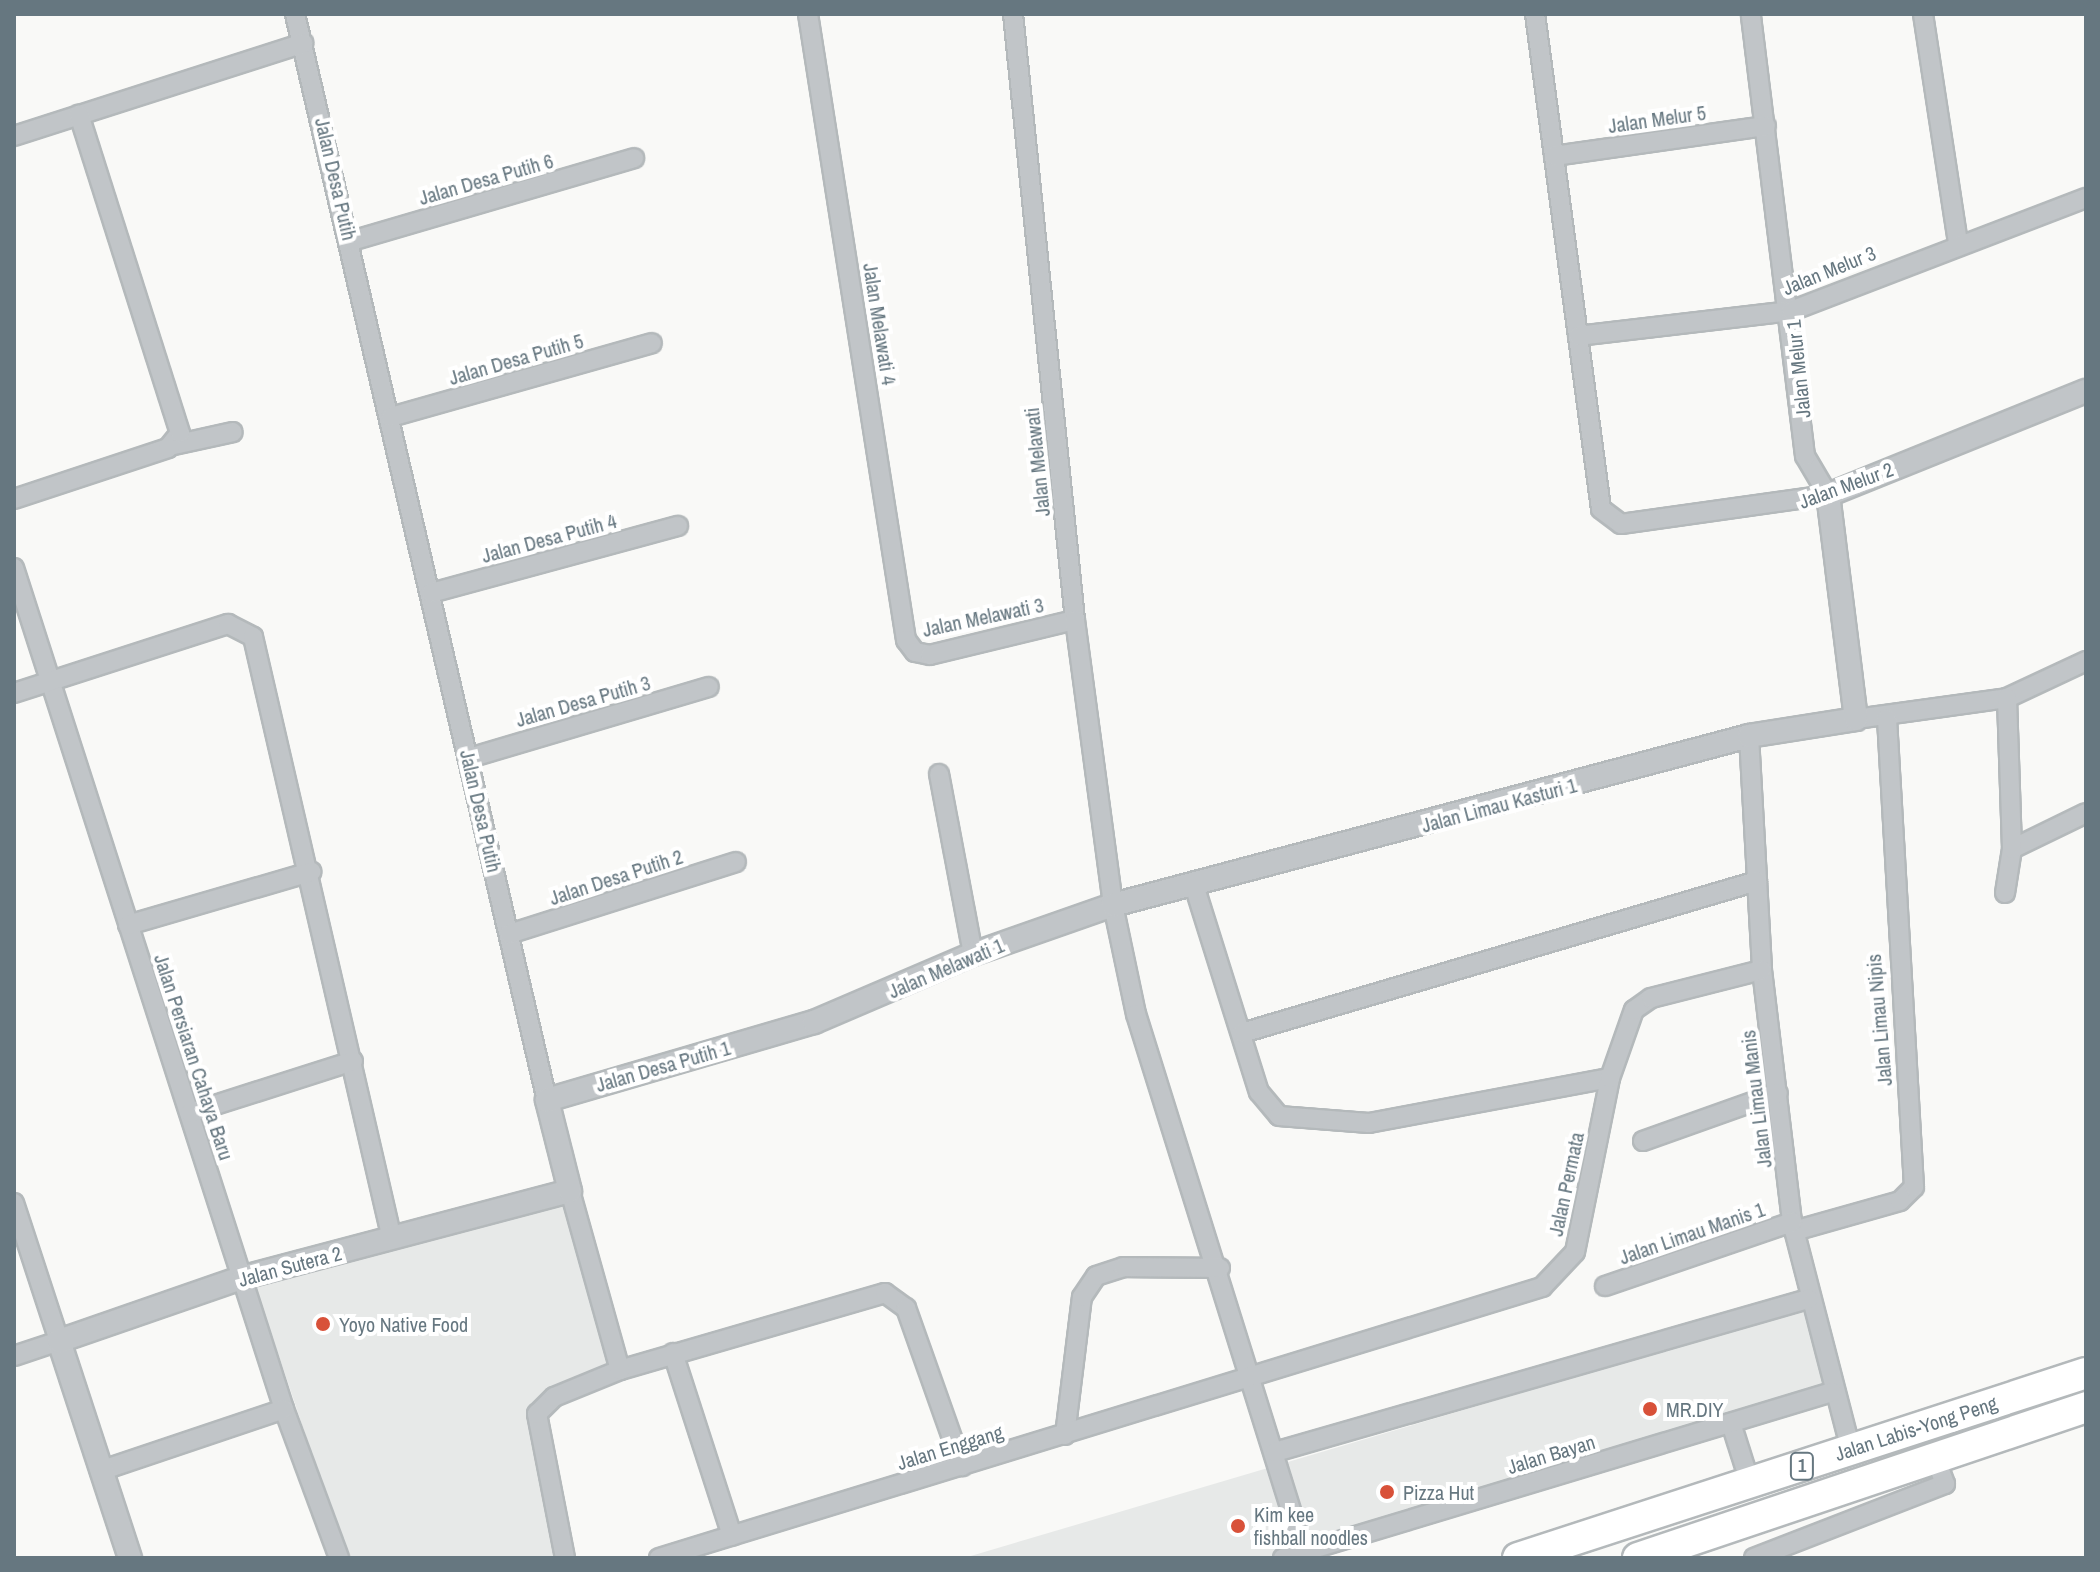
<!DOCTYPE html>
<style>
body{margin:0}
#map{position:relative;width:2100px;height:1572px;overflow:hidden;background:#f9f9f7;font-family:"Archivo Narrow",sans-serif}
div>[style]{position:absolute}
.built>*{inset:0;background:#e7e9e8}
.roads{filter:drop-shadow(2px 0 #b4b9bb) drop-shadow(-2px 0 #b4b9bb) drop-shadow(0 2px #b4b9bb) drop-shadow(0 -2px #b4b9bb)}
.minor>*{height:18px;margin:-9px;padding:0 9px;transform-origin:9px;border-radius:9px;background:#c1c5c8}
.tertiary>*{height:22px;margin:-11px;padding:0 11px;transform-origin:11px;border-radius:11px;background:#c1c5c8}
.trunk>*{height:30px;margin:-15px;padding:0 15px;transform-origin:15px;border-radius:15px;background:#fff}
.dots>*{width:22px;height:22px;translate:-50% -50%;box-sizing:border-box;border:4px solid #fff;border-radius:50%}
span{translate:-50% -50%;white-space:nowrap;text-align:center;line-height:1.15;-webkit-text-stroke:8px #fff;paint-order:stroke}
.shield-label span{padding:2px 6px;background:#fff;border:2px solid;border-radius:6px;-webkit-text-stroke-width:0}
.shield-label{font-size:18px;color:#667780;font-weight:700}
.street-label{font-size:20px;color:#667780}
.poi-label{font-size:20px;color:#667780}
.left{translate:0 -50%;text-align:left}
.frame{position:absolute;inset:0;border:16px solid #667780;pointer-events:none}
</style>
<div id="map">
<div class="built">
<i style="clip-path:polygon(566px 1204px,611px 1366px,547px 1392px,529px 1418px,558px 1558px,347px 1558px,255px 1285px)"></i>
<i style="clip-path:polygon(1818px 1305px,1843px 1398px,1309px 1558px,964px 1558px)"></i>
</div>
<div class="roads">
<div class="minor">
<i style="left:295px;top:14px;width:1115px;rotate:76.94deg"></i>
<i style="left:808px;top:14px;width:634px;rotate:81.1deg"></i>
<i style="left:906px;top:640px;width:15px;rotate:53deg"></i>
<i style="left:915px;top:652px;width:15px;rotate:11deg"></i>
<i style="left:930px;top:655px;width:149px;rotate:-13.6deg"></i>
<i style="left:1013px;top:14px;width:609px;rotate:84.16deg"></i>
<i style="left:1075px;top:620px;width:288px;rotate:82.4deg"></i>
<i style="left:1113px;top:905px;width:111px;rotate:78.1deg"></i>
<i style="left:1136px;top:1014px;width:570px;rotate:72.65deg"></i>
<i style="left:1535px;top:14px;width:499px;rotate:82.4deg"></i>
<i style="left:1601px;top:509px;width:25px;rotate:37deg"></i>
<i style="left:1621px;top:524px;width:209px;rotate:-8deg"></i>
<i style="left:1828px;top:495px;width:45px;rotate:-120.5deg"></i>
<i style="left:1805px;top:456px;width:445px;rotate:-97deg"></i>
<i style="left:1923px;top:14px;width:231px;rotate:81.3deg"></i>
<i style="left:14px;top:136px;width:304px;rotate:-17.8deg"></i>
<i style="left:1554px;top:156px;width:214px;rotate:-8.1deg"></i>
<i style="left:351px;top:241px;width:295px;rotate:-16.3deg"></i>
<i style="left:1578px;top:336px;width:214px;rotate:-6.7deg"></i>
<i style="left:1791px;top:311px;width:316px;rotate:-21deg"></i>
<i style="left:391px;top:417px;width:271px;rotate:-15.8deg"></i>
<i style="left:174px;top:445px;width:60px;rotate:-12.4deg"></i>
<i style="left:14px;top:499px;width:162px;rotate:-18.3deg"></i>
<i style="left:168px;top:448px;width:19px;rotate:-51deg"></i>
<i style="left:180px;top:433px;width:334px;rotate:-107.6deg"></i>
<i style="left:14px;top:568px;width:883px;rotate:72.2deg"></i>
<i style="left:284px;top:1409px;width:159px;rotate:69.7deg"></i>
<i style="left:431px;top:593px;width:256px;rotate:-15.2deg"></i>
<i style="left:14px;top:693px;width:225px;rotate:-17.9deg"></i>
<i style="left:228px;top:624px;width:28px;rotate:27deg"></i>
<i style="left:253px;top:637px;width:618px;rotate:77deg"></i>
<i style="left:1856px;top:719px;width:152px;rotate:-7.9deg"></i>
<i style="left:2007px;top:698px;width:87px;rotate:-25.1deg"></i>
<i style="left:1749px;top:736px;width:234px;rotate:86.8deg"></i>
<i style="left:1762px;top:970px;width:254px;rotate:83.2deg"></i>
<i style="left:1792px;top:1222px;width:236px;rotate:75.5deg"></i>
<i style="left:469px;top:758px;width:250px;rotate:-16.5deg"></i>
<i style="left:939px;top:774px;width:183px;rotate:79.3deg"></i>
<i style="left:2012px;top:849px;width:82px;rotate:-25.9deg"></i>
<i style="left:1194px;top:885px;width:217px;rotate:72.6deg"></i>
<i style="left:1259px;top:1092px;width:31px;rotate:50deg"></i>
<i style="left:1279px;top:1116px;width:90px;rotate:4.4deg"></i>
<i style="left:1369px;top:1123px;width:245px;rotate:-10.6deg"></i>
<i style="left:2005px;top:893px;width:45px;rotate:-81deg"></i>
<i style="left:2012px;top:849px;width:151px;rotate:-91.9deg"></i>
<i style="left:128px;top:925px;width:191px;rotate:-16.2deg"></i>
<i style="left:509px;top:934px;width:238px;rotate:-17.6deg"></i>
<i style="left:1242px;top:1033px;width:537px;rotate:-16.44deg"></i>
<i style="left:190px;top:1113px;width:171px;rotate:-17.7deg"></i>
<i style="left:1643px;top:1141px;width:143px;rotate:-19.6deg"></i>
<i style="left:14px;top:1203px;width:145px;rotate:71.9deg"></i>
<i style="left:59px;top:1341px;width:47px;rotate:161.6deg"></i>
<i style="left:1794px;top:1231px;width:110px;rotate:-15.8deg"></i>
<i style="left:1900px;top:1201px;width:20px;rotate:-45deg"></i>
<i style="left:1914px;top:1187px;width:469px;rotate:-93.3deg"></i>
<i style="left:1605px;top:1286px;width:198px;rotate:-18.9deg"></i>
<i style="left:673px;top:1353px;width:192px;rotate:72.1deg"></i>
<i style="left:620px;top:1370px;width:276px;rotate:-16.2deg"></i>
<i style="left:885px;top:1293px;width:26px;rotate:36deg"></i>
<i style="left:906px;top:1308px;width:168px;rotate:70.5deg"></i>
<i style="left:1731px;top:1423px;width:63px;rotate:72.4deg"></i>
<i style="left:1065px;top:1435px;width:139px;rotate:-83deg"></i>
<i style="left:1082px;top:1297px;width:25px;rotate:-56deg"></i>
<i style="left:1096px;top:1276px;width:28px;rotate:-18deg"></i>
<i style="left:1123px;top:1267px;width:97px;rotate:0.6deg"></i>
<i style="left:1275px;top:1452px;width:555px;rotate:-16.02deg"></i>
<i style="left:100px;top:1471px;width:194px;rotate:-18.6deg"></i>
<i style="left:565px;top:1558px;width:147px;rotate:-101deg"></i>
<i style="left:537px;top:1414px;width:24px;rotate:-45deg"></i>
<i style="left:554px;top:1397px;width:71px;rotate:-22.2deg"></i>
<i style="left:620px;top:1370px;width:186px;rotate:-105.6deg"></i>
<i style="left:659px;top:1558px;width:924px;rotate:-17.06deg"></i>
<i style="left:1542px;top:1287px;width:48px;rotate:-46.7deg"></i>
<i style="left:1575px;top:1252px;width:177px;rotate:-78.6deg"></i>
<i style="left:1610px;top:1078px;width:72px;rotate:-70.6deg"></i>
<i style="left:1634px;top:1010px;width:21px;rotate:-35deg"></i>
<i style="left:1651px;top:998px;width:114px;rotate:-14.2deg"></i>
<i style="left:1283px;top:1558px;width:574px;rotate:-16.82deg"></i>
<i style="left:1754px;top:1558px;width:205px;rotate:-21.2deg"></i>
<i style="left:1945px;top:1484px;width:29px;rotate:-110deg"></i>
</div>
<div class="tertiary">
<i style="left:130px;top:1558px;width:228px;rotate:-108.1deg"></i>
<i style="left:59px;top:1341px;width:196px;rotate:-19.1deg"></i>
<i style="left:244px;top:1277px;width:337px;rotate:-14.8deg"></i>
<i style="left:570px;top:1191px;width:94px;rotate:-104.2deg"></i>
<i style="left:547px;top:1100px;width:278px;rotate:-16.3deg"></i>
<i style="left:814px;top:1022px;width:173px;rotate:-23.2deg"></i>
<i style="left:973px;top:954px;width:148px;rotate:-19.3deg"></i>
<i style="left:1113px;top:905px;width:658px;rotate:-14.88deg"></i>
<i style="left:1749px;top:736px;width:108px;rotate:-9deg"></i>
<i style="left:1856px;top:719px;width:226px;rotate:-97.1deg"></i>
<i style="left:1828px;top:495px;width:278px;rotate:-22deg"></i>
</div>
<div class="trunk">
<i style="left:1518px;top:1558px;width:597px;rotate:-18.04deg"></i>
<i style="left:1638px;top:1558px;width:473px;rotate:-18.6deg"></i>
</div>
</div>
<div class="dots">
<i style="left:323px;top:1324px;background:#d85139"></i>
<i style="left:1650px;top:1409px;background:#d85139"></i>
<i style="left:1387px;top:1492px;background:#d85139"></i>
<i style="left:1238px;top:1526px;background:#d85139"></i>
</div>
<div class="shield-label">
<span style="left:1802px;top:1466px">1</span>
</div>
<div class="street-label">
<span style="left:1657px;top:119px;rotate:-8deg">Jalan Melur 5</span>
<span style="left:336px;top:179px;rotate:77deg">Jalan Desa Putih</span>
<span style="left:486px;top:179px;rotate:-16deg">Jalan Desa Putih 6</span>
<span style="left:1829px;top:270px;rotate:-22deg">Jalan Melur 3</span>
<span style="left:880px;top:324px;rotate:81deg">Jalan Melawati 4</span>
<span style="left:516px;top:359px;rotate:-16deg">Jalan Desa Putih 5</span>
<span style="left:1798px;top:369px;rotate:-96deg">Jalan Melur 1</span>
<span style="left:1037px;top:462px;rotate:-96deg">Jalan Melawati</span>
<span style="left:1846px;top:485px;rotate:-20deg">Jalan Melur 2</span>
<span style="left:549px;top:538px;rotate:-15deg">Jalan Desa Putih 4</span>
<span style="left:983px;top:617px;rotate:-12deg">Jalan Melawati 3</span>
<span style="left:583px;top:701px;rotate:-16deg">Jalan Desa Putih 3</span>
<span style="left:1499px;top:805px;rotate:-15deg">Jalan Limau Kasturi 1</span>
<span style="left:481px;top:811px;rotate:77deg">Jalan Desa Putih</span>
<span style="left:616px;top:877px;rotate:-18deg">Jalan Desa Putih 2</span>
<span style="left:946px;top:968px;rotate:-23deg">Jalan Melawati 1</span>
<span style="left:1879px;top:1020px;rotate:-95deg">Jalan Limau Nipis</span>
<span style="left:194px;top:1057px;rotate:72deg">Jalan Persiaran Cahaya Baru</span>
<span style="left:663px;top:1066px;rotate:-16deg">Jalan Desa Putih 1</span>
<span style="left:1756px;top:1099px;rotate:-97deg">Jalan Limau Manis</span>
<span style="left:1566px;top:1184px;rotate:-78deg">Jalan Permata</span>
<span style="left:1692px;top:1233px;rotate:-19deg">Jalan Limau Manis 1</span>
<span style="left:290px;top:1266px;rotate:-15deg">Jalan Sutera 2</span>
<span style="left:1916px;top:1428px;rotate:-18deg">Jalan Labis-Yong Peng</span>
<span style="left:950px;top:1447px;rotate:-17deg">Jalan Enggang</span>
<span style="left:1551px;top:1454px;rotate:-17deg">Jalan Bayan</span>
</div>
<div class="poi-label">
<span class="left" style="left:339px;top:1324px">Yoyo Native Food</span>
<span class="left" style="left:1666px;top:1409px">MR.DIY</span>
<span class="left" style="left:1403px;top:1492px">Pizza Hut</span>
<span class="left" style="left:1254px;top:1526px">Kim kee<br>fishball noodles</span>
</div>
<div class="frame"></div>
</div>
